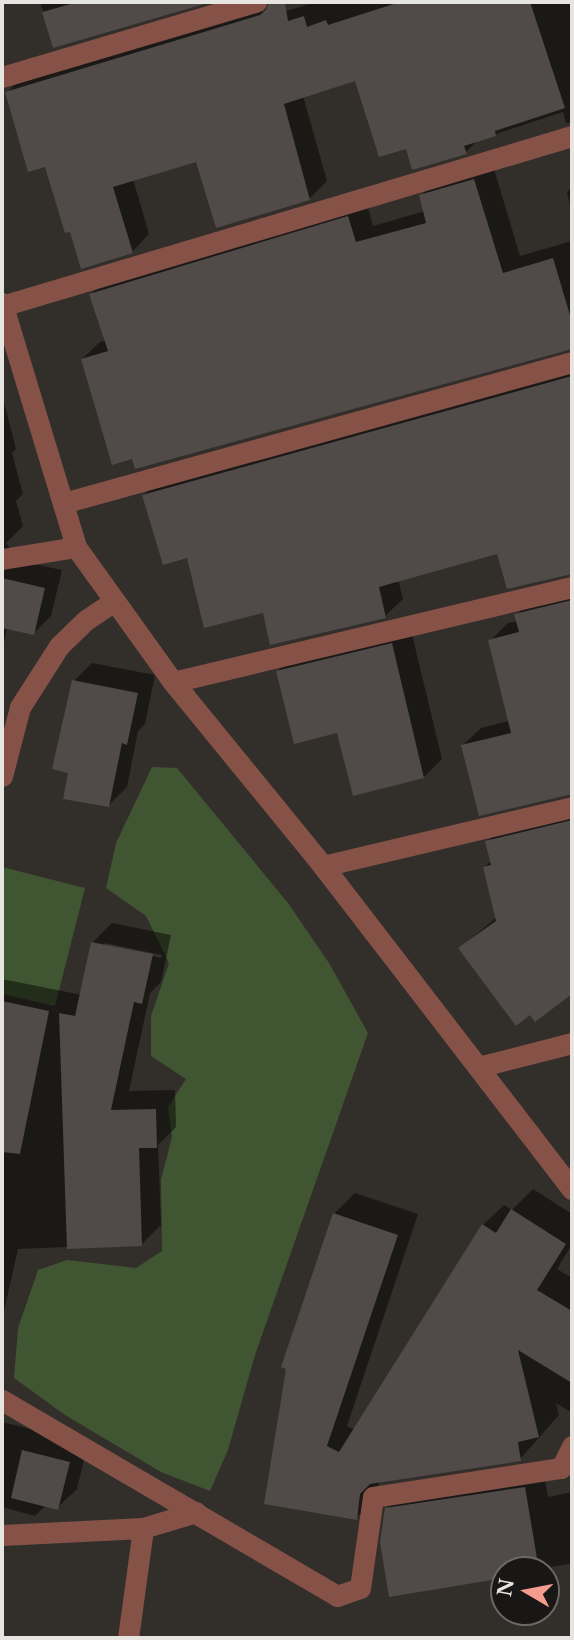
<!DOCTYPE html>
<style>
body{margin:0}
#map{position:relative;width:574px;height:1640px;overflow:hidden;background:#322f2a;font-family:"Libre Baskerville",serif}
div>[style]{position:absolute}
.green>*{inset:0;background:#405532}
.shadow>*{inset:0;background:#0007}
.building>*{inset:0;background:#504a49}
.minor>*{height:21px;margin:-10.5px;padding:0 10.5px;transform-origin:10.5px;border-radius:10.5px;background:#865248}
span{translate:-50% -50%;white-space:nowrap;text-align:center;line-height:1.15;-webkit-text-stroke:5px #191715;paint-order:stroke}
.frame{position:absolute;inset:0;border:4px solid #e7e5e2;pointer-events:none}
.north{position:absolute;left:490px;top:1556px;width:70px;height:70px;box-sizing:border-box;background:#191715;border:2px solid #6b6967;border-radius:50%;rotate:280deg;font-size:19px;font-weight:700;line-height:28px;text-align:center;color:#e7e5e2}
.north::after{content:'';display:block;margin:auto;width:24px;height:32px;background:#f59c91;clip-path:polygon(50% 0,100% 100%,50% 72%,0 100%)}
</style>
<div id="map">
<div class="green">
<i style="clip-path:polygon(152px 767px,177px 768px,288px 903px,329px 963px,368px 1033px,255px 1355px,228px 1450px,210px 1491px,161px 1472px,65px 1415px,14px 1378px,18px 1328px,38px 1270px,67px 1260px,136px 1268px,162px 1251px,161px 1180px,172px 1137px,168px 1107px,186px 1079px,151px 1056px,151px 1016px,169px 963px,146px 916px,106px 888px,116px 843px)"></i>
<i style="clip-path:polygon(2px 867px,85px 888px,55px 1006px,2px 994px)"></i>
</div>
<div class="shadow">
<i style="clip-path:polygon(40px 2px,204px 2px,54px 46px)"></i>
<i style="clip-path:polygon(316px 2px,572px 2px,572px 122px,566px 123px,563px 112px,478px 140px,466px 152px,407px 147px,357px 79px,303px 96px,327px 181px,309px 199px,197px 160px,133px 179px,149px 234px,132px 252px,46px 165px,7px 93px,24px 75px,260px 3px,264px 18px)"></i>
<i style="clip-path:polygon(492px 162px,520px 256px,572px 241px,572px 349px,82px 359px,100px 342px,106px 340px,91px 294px,109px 277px,366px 200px,373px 226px,425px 211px,421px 196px,438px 178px)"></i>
<i style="clip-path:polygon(572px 187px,572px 214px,567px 192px)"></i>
<i style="clip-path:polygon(572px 364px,572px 539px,498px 551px,398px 579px,403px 599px,385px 616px,264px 611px,189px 556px,144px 495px,162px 478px)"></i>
<i style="clip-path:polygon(2px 394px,16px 449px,12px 453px,23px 494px,16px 501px,23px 526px,6px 543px,16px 555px,34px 564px,62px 570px,51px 616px,34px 633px,7px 627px,2px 654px)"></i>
<i style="clip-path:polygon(568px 589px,572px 605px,572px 793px,463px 745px,481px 728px,509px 721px,490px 641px,508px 623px,518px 621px,516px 615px,534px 597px)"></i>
<i style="clip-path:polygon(410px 626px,442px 759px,424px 777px,339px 731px,278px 671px,297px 653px)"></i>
<i style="clip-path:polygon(92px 663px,155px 675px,145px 724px,138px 731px,127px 787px,109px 805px,71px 771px,74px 681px)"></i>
<i style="clip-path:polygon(572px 808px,572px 992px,536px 1019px,460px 948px,497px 917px,485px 867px,491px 861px,487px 842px,504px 824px)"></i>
<i style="clip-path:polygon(evenodd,112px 923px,171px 935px,161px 982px,150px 993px,129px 1091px,175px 1090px,176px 1127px,158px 1145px,161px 1225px,142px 1244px,18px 1249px,2px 1320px,2px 979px,82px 995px,93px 942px,112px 923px,105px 943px,162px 955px,161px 958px,105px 946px,105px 943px)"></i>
<i style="clip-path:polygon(533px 1189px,572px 1214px,572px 1244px,557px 1269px,572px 1278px,572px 1413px,556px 1403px,559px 1415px,520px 1459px,379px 1481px,377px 1497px,356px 1518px,266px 1503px,334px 1214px,355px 1193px,418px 1214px,347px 1426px,355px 1430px,483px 1225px,504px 1205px,512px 1210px)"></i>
<i style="clip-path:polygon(2px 1422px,88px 1443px,77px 1489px,57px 1508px,46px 1505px,35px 1516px,2px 1507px)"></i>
<i style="clip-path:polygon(543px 1469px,548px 1497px,572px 1492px,572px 1563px,537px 1570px,504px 1570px,504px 1577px,386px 1509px,405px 1491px)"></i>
</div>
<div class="building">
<i style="clip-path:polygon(78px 2px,211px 2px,53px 48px,42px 12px)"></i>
<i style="clip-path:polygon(269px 2px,285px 2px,288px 21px,304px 16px,307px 27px,326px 20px,328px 25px,400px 2px,530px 2px,565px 108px,495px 131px,496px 136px,464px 146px,467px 154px,412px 170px,406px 149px,379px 157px,355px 81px,284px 104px,310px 200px,216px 228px,196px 162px,113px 187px,133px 253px,81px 269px,70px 232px,65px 233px,45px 167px,28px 172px,5px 92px,260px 15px,266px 10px)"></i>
<i style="clip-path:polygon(474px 179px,503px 273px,553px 258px,572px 322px,572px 349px,135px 469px,132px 459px,112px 465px,81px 359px,108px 351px,89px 294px,348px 216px,356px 242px,426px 223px,419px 195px)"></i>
<i style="clip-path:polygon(572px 376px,572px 574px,507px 589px,497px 554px,379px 587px,386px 618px,270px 645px,263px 613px,204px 628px,187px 558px,163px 565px,142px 495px)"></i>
<i style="clip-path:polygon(2px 578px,45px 588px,34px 635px,2px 628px)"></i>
<i style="clip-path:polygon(572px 600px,572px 794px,479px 816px,461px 745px,511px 733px,488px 640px,519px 632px,514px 614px)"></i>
<i style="clip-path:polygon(392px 643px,424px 778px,353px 796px,337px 733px,294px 744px,276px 671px)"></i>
<i style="clip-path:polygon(72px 680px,138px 693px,127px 745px,122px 743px,109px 807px,63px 799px,68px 773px,52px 769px)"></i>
<i style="clip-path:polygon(572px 820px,572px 994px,535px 1022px,530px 1015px,516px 1026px,458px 948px,496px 921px,483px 867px,491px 865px,485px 841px)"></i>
<i style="clip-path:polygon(91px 942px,153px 954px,142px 1004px,134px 1002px,111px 1110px,156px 1109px,157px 1148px,139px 1148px,142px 1246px,67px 1249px,59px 1013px,75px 1016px)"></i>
<i style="clip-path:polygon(2px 1001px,49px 1011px,20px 1154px,2px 1152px)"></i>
<i style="clip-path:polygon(511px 1209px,566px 1244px,537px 1290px,572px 1311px,572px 1383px,518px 1350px,539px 1437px,518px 1442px,521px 1461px,370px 1484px,360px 1494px,357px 1520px,264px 1504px,286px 1369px,281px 1367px,333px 1213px,398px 1235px,327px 1446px,339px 1452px,482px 1224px,496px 1233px)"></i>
<i style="clip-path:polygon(22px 1450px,70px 1462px,58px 1510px,11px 1498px)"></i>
<i style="clip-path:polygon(525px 1487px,539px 1570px,504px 1570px,504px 1578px,389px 1597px,380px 1542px,385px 1508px)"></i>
</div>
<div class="minor">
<i style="left:2px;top:77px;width:265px;rotate:-16.5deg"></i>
<i style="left:2px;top:303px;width:255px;rotate:73.1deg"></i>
<i style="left:76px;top:547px;width:166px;rotate:54.3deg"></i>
<i style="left:173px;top:682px;width:237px;rotate:50.8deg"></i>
<i style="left:323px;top:866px;width:408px;rotate:52.4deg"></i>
<i style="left:2px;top:306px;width:595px;rotate:-16.61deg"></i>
<i style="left:63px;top:503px;width:528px;rotate:-15.48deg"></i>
<i style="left:2px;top:559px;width:75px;rotate:-9.2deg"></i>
<i style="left:173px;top:682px;width:410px;rotate:-13.4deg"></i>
<i style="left:2px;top:776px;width:71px;rotate:-75.4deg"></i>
<i style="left:20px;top:707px;width:72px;rotate:-57.4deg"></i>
<i style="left:59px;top:646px;width:37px;rotate:-44deg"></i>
<i style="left:86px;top:620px;width:32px;rotate:-34deg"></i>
<i style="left:323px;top:866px;width:256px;rotate:-13.3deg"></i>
<i style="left:478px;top:1067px;width:97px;rotate:-14.3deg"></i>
<i style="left:2px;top:1400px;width:388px;rotate:30.3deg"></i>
<i style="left:337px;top:1596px;width:24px;rotate:-19deg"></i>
<i style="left:360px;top:1588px;width:92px;rotate:-81.9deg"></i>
<i style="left:373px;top:1497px;width:190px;rotate:-8.8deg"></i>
<i style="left:561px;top:1468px;width:25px;rotate:-63deg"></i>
<i style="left:2px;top:1535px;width:141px;rotate:-2.8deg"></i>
<i style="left:128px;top:1638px;width:111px;rotate:-82.2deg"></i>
<i style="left:143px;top:1528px;width:55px;rotate:-16.8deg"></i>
</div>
<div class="frame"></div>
<div class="north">N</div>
</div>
